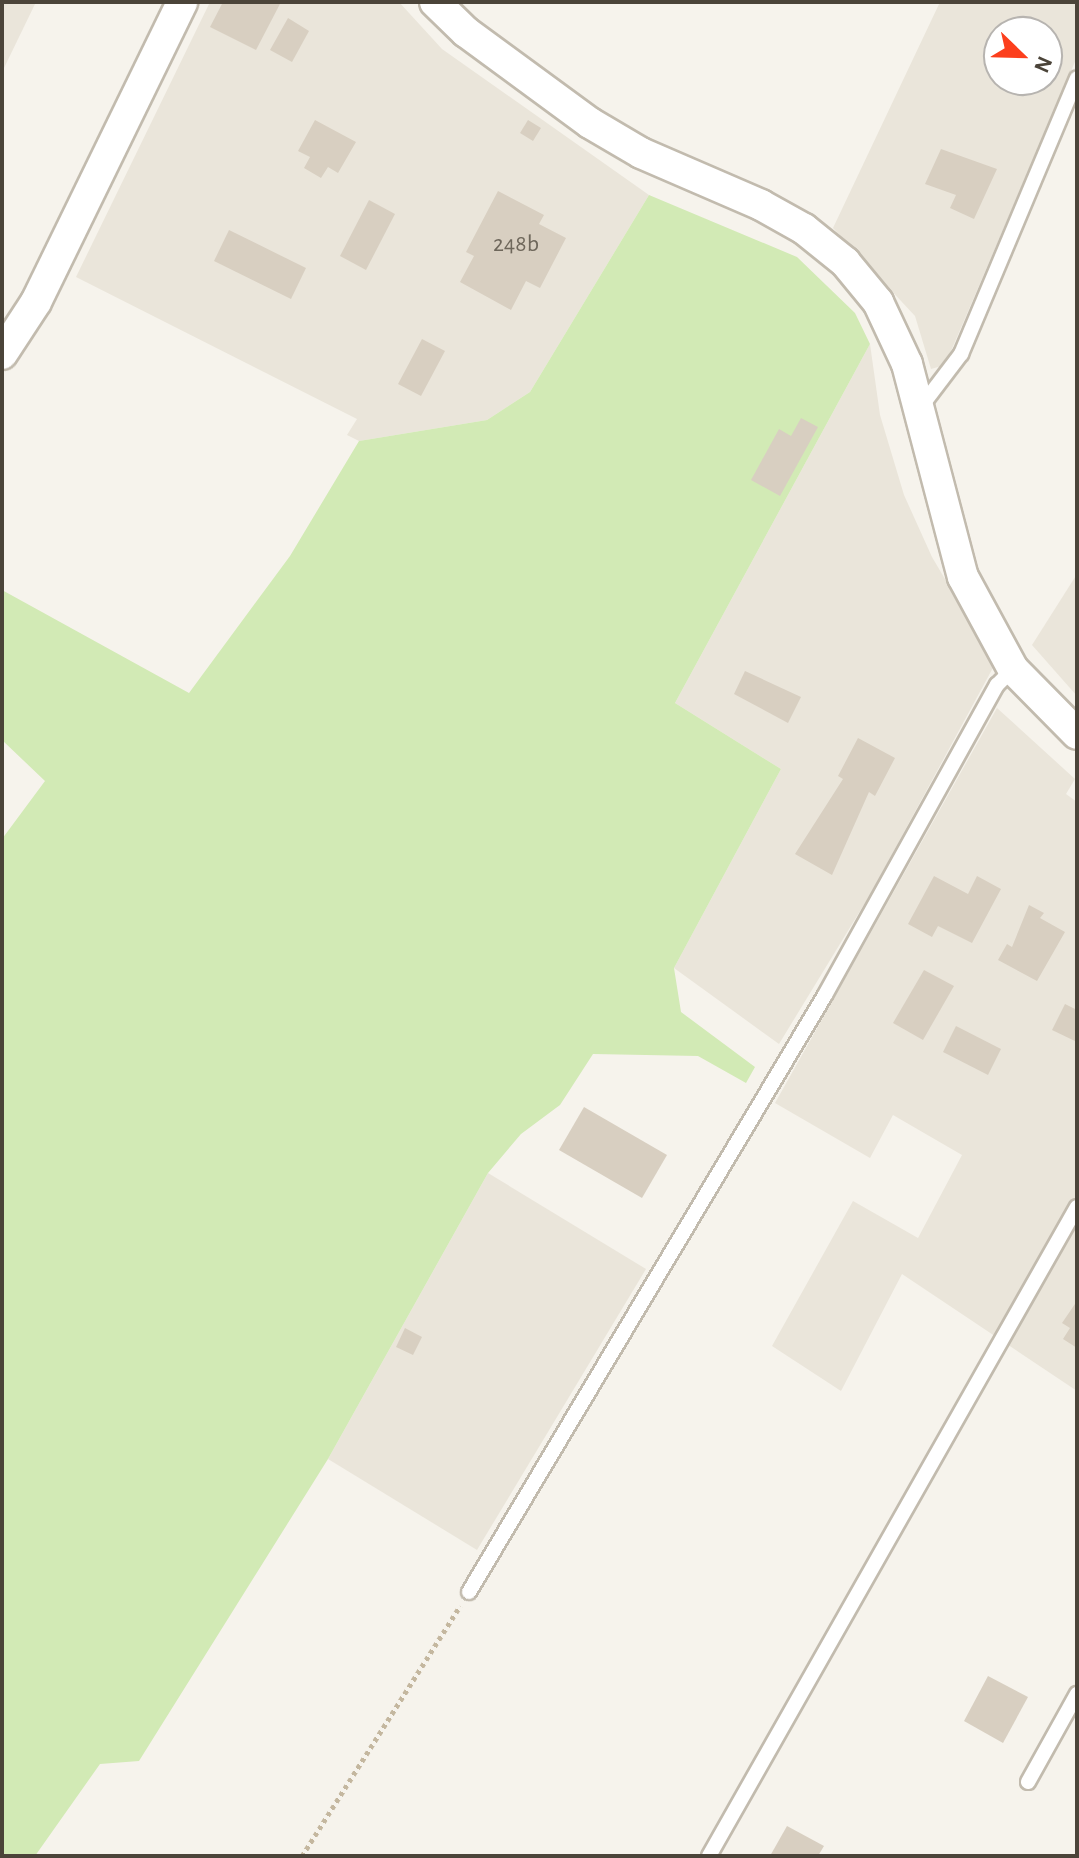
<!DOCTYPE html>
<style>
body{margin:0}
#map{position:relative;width:1079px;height:1858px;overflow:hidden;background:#f6f3ec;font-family:"Alegreya Sans",sans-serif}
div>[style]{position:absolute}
.residential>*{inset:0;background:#eae5da}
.green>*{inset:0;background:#d2eab5}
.building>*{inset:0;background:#d8cfc1}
.path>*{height:5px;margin-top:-2.5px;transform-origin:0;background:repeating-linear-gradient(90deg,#c4b79f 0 4px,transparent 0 8px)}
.roads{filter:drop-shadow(2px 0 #c2bbae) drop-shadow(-2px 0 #c2bbae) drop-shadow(0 2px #c2bbae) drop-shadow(0 -2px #c2bbae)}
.service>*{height:14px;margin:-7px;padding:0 7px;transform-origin:7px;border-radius:7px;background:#fff}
.minor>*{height:30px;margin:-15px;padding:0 15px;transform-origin:15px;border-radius:15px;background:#fff}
span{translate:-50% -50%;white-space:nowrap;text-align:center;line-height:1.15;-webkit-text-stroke:6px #fff;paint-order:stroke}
.number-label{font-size:24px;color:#6e675b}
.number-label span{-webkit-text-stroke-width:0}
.frame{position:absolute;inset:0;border:4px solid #4b4439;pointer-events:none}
.north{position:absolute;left:983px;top:16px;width:80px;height:80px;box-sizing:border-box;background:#fff;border:2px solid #b7b4b0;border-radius:50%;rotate:113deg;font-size:22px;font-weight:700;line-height:32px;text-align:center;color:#4b4439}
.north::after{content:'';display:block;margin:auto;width:28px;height:36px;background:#fc3f1d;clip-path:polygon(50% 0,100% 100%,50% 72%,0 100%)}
</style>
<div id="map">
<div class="residential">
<i style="clip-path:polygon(2px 2px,36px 2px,4px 68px,2px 67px)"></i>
<i style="clip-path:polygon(210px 2px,399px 2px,442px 49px,649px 195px,530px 392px,487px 420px,359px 441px,347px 435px,357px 419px,76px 277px)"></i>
<i style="clip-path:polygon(evenodd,940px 2px,1077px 2px,1077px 57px,945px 365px,931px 369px,915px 316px,833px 228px,940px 2px,999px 32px,1047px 32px,1047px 80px,999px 80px,999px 32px)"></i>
<i style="clip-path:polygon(870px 344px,880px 415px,904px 495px,932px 557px,995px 664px,871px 893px,779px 1044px,674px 968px,781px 769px,675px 703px)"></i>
<i style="clip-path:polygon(1077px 574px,1077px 696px,1032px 645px)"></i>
<i style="clip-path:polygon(997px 708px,1075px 779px,1066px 794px,1077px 802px,1077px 1391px,902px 1274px,841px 1391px,772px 1346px,853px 1201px,918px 1238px,962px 1155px,893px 1115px,870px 1158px,775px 1103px)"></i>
<i style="clip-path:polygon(488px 1173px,646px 1269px,477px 1550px,328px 1459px)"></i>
</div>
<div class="green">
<i style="clip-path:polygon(649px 195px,797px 257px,855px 313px,870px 344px,675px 703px,781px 769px,674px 968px,681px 1012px,755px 1067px,746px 1083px,698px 1056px,593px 1054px,560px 1105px,521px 1134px,488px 1173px,328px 1459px,139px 1761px,100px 1764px,35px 1856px,2px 1856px,2px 839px,45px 781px,2px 740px,2px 590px,189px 693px,290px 556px,359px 441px,487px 420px,530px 392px)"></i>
</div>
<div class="building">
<i style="clip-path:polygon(223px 2px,281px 2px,256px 50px,210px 27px)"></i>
<i style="clip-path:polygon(288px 18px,309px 31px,292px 62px,270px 50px)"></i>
<i style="clip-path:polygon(315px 120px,356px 142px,338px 173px,328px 167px,321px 178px,304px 168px,310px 157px,298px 151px)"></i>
<i style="clip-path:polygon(528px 120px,541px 128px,533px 141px,520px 133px)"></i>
<i style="clip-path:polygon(941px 149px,997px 169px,974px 219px,950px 208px,956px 195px,925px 184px)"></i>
<i style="clip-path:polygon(498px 191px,544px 215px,539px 224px,566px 238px,540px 288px,526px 281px,511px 310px,460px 282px,474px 256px,466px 252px)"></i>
<i style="clip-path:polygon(369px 200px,395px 214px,366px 270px,340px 256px)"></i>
<i style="clip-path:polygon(229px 230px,306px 268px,291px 299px,214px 261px)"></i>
<i style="clip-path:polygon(422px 339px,445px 351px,421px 396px,398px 384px)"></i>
<i style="clip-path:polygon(801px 418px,818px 427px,780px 496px,751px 480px,779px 429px,791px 436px)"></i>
<i style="clip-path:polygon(745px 671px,801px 697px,788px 723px,734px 694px)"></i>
<i style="clip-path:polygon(858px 738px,895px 758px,875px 796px,869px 792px,832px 875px,795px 854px,843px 779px,838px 776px)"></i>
<i style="clip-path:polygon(934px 876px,968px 894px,977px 876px,1001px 889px,972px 943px,938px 926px,932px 937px,908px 924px)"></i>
<i style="clip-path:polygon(1029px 905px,1044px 913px,1040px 918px,1065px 932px,1037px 981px,998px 960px,1007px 944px,1012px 947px)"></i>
<i style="clip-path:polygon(924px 970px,954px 986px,923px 1040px,893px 1023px)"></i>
<i style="clip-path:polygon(1065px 1004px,1077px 1010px,1077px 1042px,1052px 1030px)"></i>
<i style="clip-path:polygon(956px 1026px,1001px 1049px,988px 1075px,943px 1052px)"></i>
<i style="clip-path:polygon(584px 1107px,667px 1155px,642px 1198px,559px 1150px)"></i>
<i style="clip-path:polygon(1077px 1301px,1077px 1348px,1063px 1339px,1070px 1328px,1062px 1323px)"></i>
<i style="clip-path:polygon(405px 1328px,422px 1337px,413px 1355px,396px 1347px)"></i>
<i style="clip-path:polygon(988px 1676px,1028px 1697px,1003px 1743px,964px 1721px)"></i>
<i style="clip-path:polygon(787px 1826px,824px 1846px,818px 1856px,770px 1856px)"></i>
</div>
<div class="path">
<i style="left:302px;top:1856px;width:296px;rotate:-57.7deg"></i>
</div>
<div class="roads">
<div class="service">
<i style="left:920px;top:408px;width:68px;rotate:-52.8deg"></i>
<i style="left:961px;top:354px;width:299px;rotate:-67.2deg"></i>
<i style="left:469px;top:1592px;width:695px;rotate:-59.19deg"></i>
<i style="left:825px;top:995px;width:355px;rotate:-61deg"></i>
<i style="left:997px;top:685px;width:23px;rotate:-45deg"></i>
<i style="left:1028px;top:1782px;width:101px;rotate:-60.9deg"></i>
<i style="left:709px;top:1856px;width:746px;rotate:-60.45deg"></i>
</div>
<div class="minor">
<i style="left:435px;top:2px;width:43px;rotate:44.1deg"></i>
<i style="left:466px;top:32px;width:154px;rotate:36.3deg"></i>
<i style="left:590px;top:123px;width:59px;rotate:30.5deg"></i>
<i style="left:641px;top:153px;width:131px;rotate:23.4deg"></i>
<i style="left:761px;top:205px;width:49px;rotate:29.2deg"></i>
<i style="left:804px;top:229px;width:53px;rotate:38.8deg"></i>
<i style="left:845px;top:262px;width:52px;rotate:50.5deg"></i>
<i style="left:878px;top:302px;width:68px;rotate:64.9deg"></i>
<i style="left:907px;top:364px;width:220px;rotate:75.3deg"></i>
<i style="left:963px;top:577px;width:105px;rotate:61.5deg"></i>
<i style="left:1013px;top:669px;width:91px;rotate:45.4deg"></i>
<i style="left:2px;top:354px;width:62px;rotate:-56.8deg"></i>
<i style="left:36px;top:302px;width:334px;rotate:-64deg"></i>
</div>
</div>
<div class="number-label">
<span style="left:516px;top:245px">248b</span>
</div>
<div class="frame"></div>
<div class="north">N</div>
</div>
